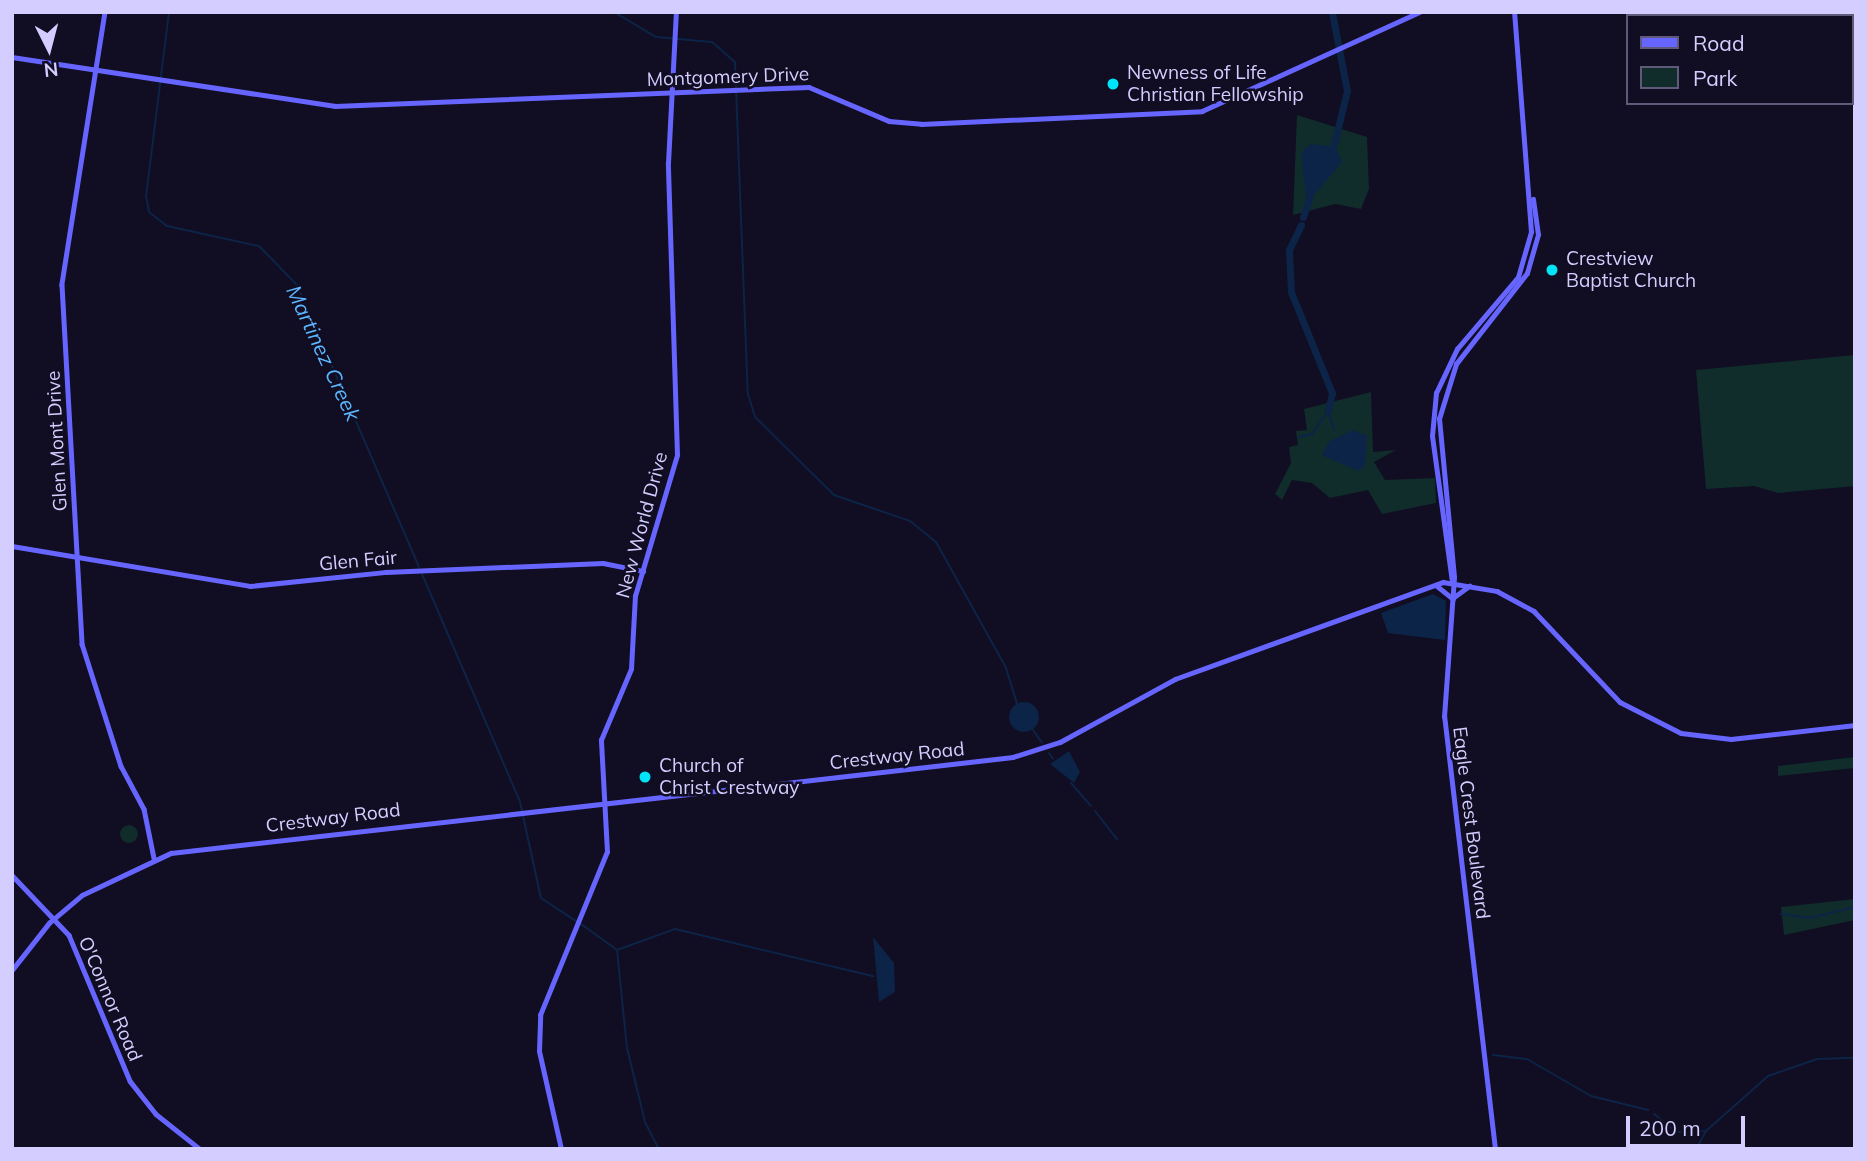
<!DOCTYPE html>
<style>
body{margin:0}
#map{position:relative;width:1867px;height:1161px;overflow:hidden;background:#110d22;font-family:Mulish,sans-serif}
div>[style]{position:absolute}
.green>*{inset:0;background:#102c2b}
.round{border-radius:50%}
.water>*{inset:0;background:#0c2447}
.stream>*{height:2px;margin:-1px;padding:0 1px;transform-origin:1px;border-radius:1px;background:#0c2447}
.river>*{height:7px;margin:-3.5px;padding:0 3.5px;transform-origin:3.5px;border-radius:3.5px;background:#0c2447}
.secondary>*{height:4.5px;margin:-2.25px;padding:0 2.25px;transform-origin:2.25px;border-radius:2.25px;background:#6765ff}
.dots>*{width:19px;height:19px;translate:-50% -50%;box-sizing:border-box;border:4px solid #110d22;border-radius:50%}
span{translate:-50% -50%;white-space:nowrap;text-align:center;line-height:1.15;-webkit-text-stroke:5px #110d22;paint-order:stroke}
.poi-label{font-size:19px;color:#d3ceff}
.left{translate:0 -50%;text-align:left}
.street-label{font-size:19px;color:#d3ceff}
.water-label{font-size:21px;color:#5cb6ff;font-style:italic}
.frame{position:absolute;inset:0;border:14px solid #d3ceff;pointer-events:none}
.legend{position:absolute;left:1626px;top:14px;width:228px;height:91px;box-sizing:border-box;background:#110d22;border:2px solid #5f5a7a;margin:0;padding:9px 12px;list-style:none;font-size:21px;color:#d3ceff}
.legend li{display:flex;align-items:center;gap:14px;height:35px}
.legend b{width:35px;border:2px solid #5f5a7a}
.north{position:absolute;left:14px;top:14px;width:70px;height:70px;-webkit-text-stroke:5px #110d22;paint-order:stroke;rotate:174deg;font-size:19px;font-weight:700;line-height:28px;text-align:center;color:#d3ceff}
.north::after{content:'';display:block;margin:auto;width:24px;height:32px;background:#d3ceff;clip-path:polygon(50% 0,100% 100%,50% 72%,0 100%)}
.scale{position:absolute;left:1626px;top:1116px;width:119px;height:32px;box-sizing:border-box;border:4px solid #d3ceff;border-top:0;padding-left:9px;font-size:21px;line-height:24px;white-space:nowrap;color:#d3ceff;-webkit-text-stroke:5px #110d22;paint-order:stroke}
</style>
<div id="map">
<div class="green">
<i style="clip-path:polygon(1297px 115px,1367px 137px,1369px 189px,1361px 209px,1335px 204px,1293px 215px)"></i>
<i style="clip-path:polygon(1855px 355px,1855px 486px,1778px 493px,1754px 486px,1706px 489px,1696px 370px)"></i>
<i style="clip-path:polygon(1371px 392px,1373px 452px,1396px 450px,1374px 462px,1385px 480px,1435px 478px,1436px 503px,1382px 514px,1368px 490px,1330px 498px,1312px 483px,1292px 480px,1282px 500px,1275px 494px,1291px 463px,1289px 447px,1298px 445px,1296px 431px,1307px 430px,1304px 409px)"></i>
<i style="clip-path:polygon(1855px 757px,1855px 768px,1778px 776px,1778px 766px)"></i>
<i class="round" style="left:120px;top:825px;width:18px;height:18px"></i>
<i style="clip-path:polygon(1855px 899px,1855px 920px,1784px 935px,1781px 907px)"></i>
</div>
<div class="water">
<i style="clip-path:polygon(1311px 144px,1335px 147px,1342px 162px,1307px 203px,1301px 153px)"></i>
<i style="clip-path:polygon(1353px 430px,1367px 436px,1365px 466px,1358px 471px,1322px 455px,1330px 441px)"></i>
<i style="clip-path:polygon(1433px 594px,1446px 601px,1445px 640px,1388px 633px,1381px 613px)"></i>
<i class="round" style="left:1009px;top:702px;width:30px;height:30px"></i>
<i style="clip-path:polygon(1069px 751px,1080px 772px,1074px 783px,1050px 764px)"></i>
<i style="clip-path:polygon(873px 937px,894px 963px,895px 992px,879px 1002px)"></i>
</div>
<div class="stream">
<i style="left:169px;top:12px;width:185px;rotate:97.1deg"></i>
<i style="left:146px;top:196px;width:16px;rotate:79deg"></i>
<i style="left:149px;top:212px;width:23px;rotate:38deg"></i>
<i style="left:167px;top:226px;width:94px;rotate:12.3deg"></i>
<i style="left:259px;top:246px;width:54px;rotate:45.7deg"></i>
<i style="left:297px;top:285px;width:307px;rotate:66.6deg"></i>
<i style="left:614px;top:12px;width:49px;rotate:30.8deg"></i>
<i style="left:656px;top:37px;width:56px;rotate:5.1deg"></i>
<i style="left:712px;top:42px;width:30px;rotate:41deg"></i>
<i style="left:735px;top:62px;width:332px;rotate:87.8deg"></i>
<i style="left:748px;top:394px;width:24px;rotate:73deg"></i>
<i style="left:755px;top:417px;width:111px;rotate:44.6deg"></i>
<i style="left:834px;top:495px;width:80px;rotate:18.9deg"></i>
<i style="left:910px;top:521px;width:33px;rotate:39deg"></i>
<i style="left:936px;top:542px;width:144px;rotate:60.9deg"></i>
<i style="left:1006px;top:668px;width:41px;rotate:72.9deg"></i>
<i style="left:1328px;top:411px;width:20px;rotate:72deg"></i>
<i style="left:1299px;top:437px;width:13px;rotate:-13deg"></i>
<i style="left:1312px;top:434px;width:28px;rotate:-55deg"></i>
<i style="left:422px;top:574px;width:248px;rotate:66.7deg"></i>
<i style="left:520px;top:802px;width:98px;rotate:77.7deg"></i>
<i style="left:541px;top:898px;width:42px;rotate:33.3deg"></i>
<i style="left:1031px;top:727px;width:19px;rotate:55deg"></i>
<i style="left:1049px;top:753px;width:7px;rotate:56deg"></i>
<i style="left:1071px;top:783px;width:30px;rotate:49deg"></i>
<i style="left:1095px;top:811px;width:36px;rotate:52deg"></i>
<i style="left:1781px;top:914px;width:29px;rotate:8deg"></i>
<i style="left:1810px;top:918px;width:46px;rotate:-13.7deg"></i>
<i style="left:581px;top:924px;width:44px;rotate:35.8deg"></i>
<i style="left:617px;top:950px;width:99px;rotate:84.2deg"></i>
<i style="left:627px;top:1048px;width:76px;rotate:76.3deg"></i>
<i style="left:645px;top:1122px;width:30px;rotate:63deg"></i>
<i style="left:617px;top:950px;width:62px;rotate:-19.9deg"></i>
<i style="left:675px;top:929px;width:204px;rotate:13.4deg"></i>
<i style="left:1493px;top:1055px;width:34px;rotate:7deg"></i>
<i style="left:1527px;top:1059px;width:74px;rotate:30deg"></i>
<i style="left:1591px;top:1096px;width:59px;rotate:13.8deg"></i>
<i style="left:1654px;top:1114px;width:28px;rotate:39deg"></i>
<i style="left:1676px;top:1132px;width:30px;rotate:-2deg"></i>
<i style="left:1696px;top:1149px;width:21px;rotate:-61deg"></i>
<i style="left:1706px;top:1131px;width:83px;rotate:-41.6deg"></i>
<i style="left:1768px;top:1076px;width:52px;rotate:-19.1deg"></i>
<i style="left:1817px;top:1059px;width:38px;rotate:-2deg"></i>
</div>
<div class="river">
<i style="left:1331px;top:156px;width:67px;rotate:-76.2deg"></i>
<i style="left:1347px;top:91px;width:80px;rotate:-100.8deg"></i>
<i style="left:1303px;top:217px;width:20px;rotate:-72deg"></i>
<i style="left:1301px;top:225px;width:28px;rotate:116deg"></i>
<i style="left:1289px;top:250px;width:42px;rotate:87.3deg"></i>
<i style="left:1291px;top:292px;width:109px;rotate:67.9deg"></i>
<i style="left:1332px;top:393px;width:18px;rotate:103deg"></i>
</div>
<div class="secondary">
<i style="left:105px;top:12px;width:276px;rotate:99deg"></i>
<i style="left:62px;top:285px;width:360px;rotate:86.8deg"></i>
<i style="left:82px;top:644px;width:128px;rotate:72.3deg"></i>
<i style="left:121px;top:766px;width:49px;rotate:61.9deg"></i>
<i style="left:144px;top:809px;width:50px;rotate:78.5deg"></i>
<i style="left:12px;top:57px;width:327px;rotate:8.6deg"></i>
<i style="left:335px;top:106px;width:474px;rotate:-2.3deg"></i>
<i style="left:809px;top:87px;width:87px;rotate:23deg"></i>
<i style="left:889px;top:121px;width:32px;rotate:5deg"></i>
<i style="left:921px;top:124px;width:281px;rotate:-2.6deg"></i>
<i style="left:1202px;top:111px;width:239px;rotate:-24.5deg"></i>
<i style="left:12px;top:546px;width:241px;rotate:9.5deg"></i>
<i style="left:250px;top:586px;width:137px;rotate:-5.9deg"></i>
<i style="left:386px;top:572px;width:217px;rotate:-2.4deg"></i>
<i style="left:603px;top:563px;width:41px;rotate:11.3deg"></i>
<i style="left:1452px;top:582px;width:147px;rotate:-97.8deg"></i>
<i style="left:1432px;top:436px;width:43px;rotate:-84.7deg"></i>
<i style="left:1436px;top:393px;width:49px;rotate:-64.5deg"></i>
<i style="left:1457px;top:349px;width:94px;rotate:-49.7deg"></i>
<i style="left:1518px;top:277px;width:47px;rotate:-73.9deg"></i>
<i style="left:1531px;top:232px;width:221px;rotate:-94.4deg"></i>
<i style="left:1436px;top:585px;width:22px;rotate:39deg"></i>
<i style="left:1454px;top:597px;width:19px;rotate:-36deg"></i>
<i style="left:12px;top:875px;width:83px;rotate:46.5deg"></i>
<i style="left:69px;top:935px;width:158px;rotate:67.3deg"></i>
<i style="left:130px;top:1081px;width:42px;rotate:51.8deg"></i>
<i style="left:156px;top:1114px;width:56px;rotate:38.5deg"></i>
<i style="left:12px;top:970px;width:60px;rotate:-51.8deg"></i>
<i style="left:49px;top:923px;width:43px;rotate:-40.3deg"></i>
<i style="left:82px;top:895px;width:98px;rotate:-25.3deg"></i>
<i style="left:171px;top:853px;width:847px;rotate:-6.5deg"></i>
<i style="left:1013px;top:757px;width:49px;rotate:-17.7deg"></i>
<i style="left:1060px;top:742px;width:131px;rotate:-28.7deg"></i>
<i style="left:1175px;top:679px;width:285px;rotate:-19.9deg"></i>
<i style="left:1443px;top:582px;width:55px;rotate:9.5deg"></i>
<i style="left:1497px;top:591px;width:42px;rotate:28.4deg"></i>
<i style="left:1534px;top:611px;width:125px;rotate:46.6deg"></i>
<i style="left:1620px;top:702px;width:68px;rotate:26.9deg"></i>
<i style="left:1681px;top:733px;width:50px;rotate:6.8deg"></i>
<i style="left:1731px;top:739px;width:125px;rotate:-6.4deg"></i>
<i style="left:561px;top:1149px;width:100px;rotate:-102.7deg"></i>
<i style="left:539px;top:1051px;width:36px;rotate:-88deg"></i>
<i style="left:540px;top:1015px;width:176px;rotate:-67.7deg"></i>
<i style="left:607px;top:852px;width:112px;rotate:-93.1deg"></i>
<i style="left:601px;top:740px;width:77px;rotate:-67.1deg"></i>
<i style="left:631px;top:669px;width:73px;rotate:-86.9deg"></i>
<i style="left:635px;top:596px;width:147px;rotate:-73.4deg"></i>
<i style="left:677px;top:455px;width:292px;rotate:-91.8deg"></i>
<i style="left:668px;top:163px;width:151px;rotate:-87deg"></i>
<i style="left:1495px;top:1149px;width:435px;rotate:-96.7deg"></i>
<i style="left:1444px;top:717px;width:140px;rotate:-85.9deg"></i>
<i style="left:1454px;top:577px;width:159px;rotate:-95.4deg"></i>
<i style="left:1439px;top:419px;width:58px;rotate:-72.8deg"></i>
<i style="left:1456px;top:364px;width:115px;rotate:-52deg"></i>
<i style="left:1527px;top:273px;width:40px;rotate:-74deg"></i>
<i style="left:1538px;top:235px;width:36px;rotate:-98deg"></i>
</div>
<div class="dots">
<i style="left:1113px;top:84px;background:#00e4f9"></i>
<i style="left:1552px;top:270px;background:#00e4f9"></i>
<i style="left:645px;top:777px;background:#00e4f9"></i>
</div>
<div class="poi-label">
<span class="left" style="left:1127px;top:84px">Newness of Life<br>Christian Fellowship</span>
<span class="left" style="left:1566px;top:270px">Crestview<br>Baptist Church</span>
<span class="left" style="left:659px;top:777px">Church of<br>Christ Crestway</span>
</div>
<div class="street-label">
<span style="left:728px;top:77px;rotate:-2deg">Montgomery Drive</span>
<span style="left:57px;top:441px;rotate:-93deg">Glen Mont Drive</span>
<span style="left:642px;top:525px;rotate:-75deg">New World Drive</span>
<span style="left:358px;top:561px;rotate:-5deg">Glen Fair</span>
<span style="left:897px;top:756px;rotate:-6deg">Crestway Road</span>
<span style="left:333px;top:818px;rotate:-7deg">Crestway Road</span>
<span style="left:1471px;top:823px;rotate:83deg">Eagle Crest Boulevard</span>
<span style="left:110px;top:999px;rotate:67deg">O'Connor Road</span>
</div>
<div class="water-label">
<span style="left:324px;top:353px;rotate:65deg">Martinez Creek</span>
</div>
<div class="frame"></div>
<ul class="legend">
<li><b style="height:9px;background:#6765ff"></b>Road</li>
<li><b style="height:19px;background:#102c2b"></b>Park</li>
</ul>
<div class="north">N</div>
<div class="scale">200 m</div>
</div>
